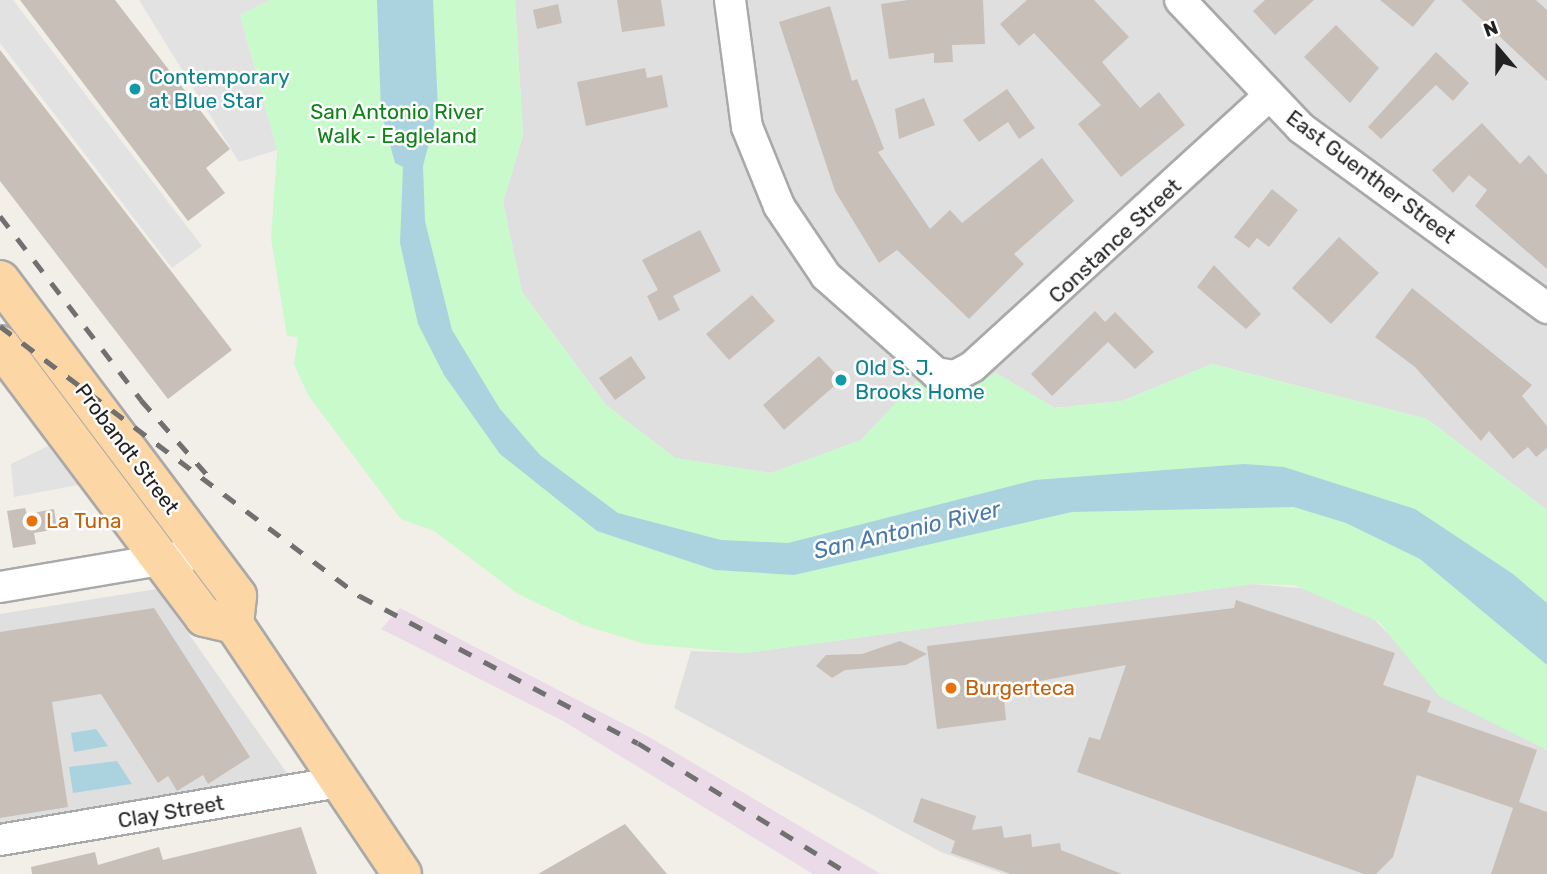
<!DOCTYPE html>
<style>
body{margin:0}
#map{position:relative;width:1547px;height:874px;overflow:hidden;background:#f2efe9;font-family:Rubik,sans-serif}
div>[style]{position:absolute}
.residential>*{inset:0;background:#e0dfdf}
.industrial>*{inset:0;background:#ebdbe8}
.park>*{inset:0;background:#c8facc}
.parking>*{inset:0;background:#e2e2e2}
.water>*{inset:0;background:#aad3df}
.building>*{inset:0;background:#c7bfb8}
.roads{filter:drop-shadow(2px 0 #a9a9a9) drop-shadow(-2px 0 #a9a9a9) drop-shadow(0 2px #a9a9a9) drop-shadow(0 -2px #a9a9a9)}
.minor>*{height:30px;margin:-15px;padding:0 15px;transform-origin:15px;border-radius:15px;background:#fff}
.major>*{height:38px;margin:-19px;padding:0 19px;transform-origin:19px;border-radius:19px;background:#fcd6a4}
.rail>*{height:5px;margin-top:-2.5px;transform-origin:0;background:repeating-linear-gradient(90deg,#707070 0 14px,transparent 0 28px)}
.dots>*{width:19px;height:19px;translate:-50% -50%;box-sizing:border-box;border:4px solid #fff;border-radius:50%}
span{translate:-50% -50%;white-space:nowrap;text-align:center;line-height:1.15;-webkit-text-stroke:5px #fff;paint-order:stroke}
.culture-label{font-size:21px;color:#0d838f}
.left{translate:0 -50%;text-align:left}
.park-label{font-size:21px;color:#0c8416}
.street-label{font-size:21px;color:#222}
.food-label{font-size:21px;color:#c56008}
.water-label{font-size:23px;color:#4a7aab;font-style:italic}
.north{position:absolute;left:1463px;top:14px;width:70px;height:70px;-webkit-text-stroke:5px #fff;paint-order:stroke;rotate:340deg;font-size:19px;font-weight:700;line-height:28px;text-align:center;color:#222}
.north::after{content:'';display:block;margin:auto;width:24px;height:32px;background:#222;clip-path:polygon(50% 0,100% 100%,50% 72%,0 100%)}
</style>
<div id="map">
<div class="residential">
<i style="clip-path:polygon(515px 0,1547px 0,1547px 510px,1427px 419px,1212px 364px,1122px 401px,1054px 408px,996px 373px,961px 393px,916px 382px,861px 440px,771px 473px,675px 458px,606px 405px,522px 292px,503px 202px,523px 135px)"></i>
<i style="clip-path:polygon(1251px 584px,1311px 589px,1373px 618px,1407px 653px,1547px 750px,1547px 874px,1004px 874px,941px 852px,674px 708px,691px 651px,745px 653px)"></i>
<i style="clip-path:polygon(157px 589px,289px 776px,0 822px,0 614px)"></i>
</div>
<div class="industrial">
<i style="clip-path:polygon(400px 608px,651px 738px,881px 874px,813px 874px,563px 721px,381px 629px)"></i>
</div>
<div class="park">
<i style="clip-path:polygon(270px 0,515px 0,523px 135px,503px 202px,522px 292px,606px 405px,675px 458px,771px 473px,861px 440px,916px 381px,961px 393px,996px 373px,1055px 408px,1122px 401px,1212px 364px,1427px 419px,1547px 510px,1547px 750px,1439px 696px,1379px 622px,1294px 585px,1251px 584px,745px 653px,645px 644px,583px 625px,518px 594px,434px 531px,401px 519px,308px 395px,294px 364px,298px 337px,287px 336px,271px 238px,277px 150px,240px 15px)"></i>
</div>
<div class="parking">
<i style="clip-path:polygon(0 0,13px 0,202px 246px,172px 268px,0 43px)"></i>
<i style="clip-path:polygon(139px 0,270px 0,240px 15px,277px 150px,239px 162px)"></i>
<i style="clip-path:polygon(48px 446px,78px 485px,14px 497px,11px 464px)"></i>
</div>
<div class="water">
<i style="clip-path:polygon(377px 0,433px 0,438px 109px,423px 166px,425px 221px,452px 330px,500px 409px,540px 455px,618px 513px,721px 540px,788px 543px,1035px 480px,1244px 464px,1284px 467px,1415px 509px,1513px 574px,1547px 603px,1547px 665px,1420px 559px,1346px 523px,1294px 507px,1072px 512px,794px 575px,715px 570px,597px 531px,500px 454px,444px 375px,418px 324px,400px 243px,403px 167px,395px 163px,381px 111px)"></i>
<i style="clip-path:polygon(96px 729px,108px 746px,74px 752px,71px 733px)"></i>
<i style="clip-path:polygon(117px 761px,132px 784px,73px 793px,69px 767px)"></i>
</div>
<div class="building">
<i style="clip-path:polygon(20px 0,115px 0,230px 149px,206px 168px,225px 193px,188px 221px)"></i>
<i style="clip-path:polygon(617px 0,661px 0,665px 26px,622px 32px)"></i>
<i style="clip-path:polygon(908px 0,983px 0,985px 44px,952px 45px,953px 62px,934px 63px,934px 53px,889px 59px,881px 4px)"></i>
<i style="clip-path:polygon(1027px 0,1094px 0,1129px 37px,1102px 62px,1140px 108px,1159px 92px,1185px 125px,1121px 177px,1078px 124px,1101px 105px,1034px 33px,1019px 46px,1000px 24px)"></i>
<i style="clip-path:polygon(1265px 0,1314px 0,1275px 35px,1253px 11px)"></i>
<i style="clip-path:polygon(1380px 0,1435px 0,1413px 27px)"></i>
<i style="clip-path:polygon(1461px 0,1536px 0,1547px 10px,1547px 81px)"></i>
<i style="clip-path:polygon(558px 4px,562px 23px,537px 29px,533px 10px)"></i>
<i style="clip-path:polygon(830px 6px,852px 81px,857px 79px,884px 149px,878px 152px,930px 229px,950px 210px,962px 223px,1042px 158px,1074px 201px,1014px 254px,1024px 264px,969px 319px,897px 250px,879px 263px,835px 191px,779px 22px)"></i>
<i style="clip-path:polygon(1336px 25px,1379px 68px,1350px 103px,1304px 57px)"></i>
<i style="clip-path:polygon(0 50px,232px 350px,168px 399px,0 181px)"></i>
<i style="clip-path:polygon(1436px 52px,1469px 83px,1453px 101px,1436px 85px,1381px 139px,1368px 127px)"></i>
<i style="clip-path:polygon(645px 68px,647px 78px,662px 75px,668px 107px,586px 126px,577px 82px)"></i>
<i style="clip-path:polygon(1007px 89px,1035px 128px,1019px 139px,1008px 122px,979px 142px,963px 120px)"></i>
<i style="clip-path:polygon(924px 98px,935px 125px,899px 139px,895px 109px)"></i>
<i style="clip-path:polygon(1482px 123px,1520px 164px,1529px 155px,1547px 175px,1547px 269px,1475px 206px,1487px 190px,1469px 175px,1453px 193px,1432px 170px)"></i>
<i style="clip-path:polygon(1272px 189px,1298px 210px,1269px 247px,1257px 238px,1249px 248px,1234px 237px)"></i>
<i style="clip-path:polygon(700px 230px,721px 271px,673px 296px,680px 310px,659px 321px,647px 296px,658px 290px,642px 260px)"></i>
<i style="clip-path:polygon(1339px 237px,1379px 273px,1331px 324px,1292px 288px)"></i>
<i style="clip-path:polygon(1214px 265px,1261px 314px,1246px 329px,1197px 287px)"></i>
<i style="clip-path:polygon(1412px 288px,1532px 385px,1522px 396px,1547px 426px,1547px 448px,1536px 457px,1528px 447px,1513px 459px,1489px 431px,1481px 441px,1415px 367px,1375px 337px)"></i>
<i style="clip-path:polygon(752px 295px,775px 321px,729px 360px,706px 334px)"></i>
<i style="clip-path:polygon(1095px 311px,1105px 322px,1115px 312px,1154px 352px,1135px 369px,1108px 342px,1052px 396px,1031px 374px)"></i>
<i style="clip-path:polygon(631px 356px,646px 378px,615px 400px,599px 378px)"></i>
<i style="clip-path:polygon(819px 356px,841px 380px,784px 430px,763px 405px)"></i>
<i style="clip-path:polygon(25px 508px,27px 514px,54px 509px,57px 529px,34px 533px,36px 544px,13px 548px,7px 511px)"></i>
<i style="clip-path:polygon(1236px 600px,1395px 653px,1383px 685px,1431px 701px,1427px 712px,1537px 750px,1519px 802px,1547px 812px,1547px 874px,1491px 874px,1513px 808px,1417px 775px,1393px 857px,1376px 874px,1364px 874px,1077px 772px,1089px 737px,1100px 740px,1126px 665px,1003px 688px,1006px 720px,937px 729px,927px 646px,1234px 608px)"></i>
<i style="clip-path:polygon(154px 608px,250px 757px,208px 784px,203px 775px,177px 791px,168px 776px,158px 783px,101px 694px,52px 702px,68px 807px,0 818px,0 632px)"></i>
<i style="clip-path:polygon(900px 641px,927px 654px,906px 665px,845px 670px,832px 678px,816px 666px,826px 655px,862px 654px)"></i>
<i style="clip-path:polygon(921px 798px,976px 816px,972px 830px,1002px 826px,1004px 838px,1031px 834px,1032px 847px,1060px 843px,1061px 850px,1122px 874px,1011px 874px,951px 853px,955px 841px,913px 822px)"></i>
<i style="clip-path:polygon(625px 824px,667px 874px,538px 874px)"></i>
<i style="clip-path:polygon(301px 827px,317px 874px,32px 874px,31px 867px,95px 852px,98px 865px,159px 847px,163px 860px)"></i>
</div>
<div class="roads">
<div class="minor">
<i style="left:730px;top:0;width:128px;rotate:82.4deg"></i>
<i style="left:747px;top:127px;width:85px;rotate:67.9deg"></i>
<i style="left:779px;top:206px;width:84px;rotate:56.1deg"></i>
<i style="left:826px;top:276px;width:147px;rotate:41.4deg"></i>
<i style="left:936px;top:373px;width:19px;rotate:9deg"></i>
<i style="left:955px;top:376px;width:19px;rotate:-28deg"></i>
<i style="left:972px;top:367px;width:401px;rotate:-42.4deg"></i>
<i style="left:1180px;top:0;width:176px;rotate:46.6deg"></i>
<i style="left:1301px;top:128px;width:305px;rotate:36.2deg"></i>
<i style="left:0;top:587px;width:209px;rotate:-9.6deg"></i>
<i style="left:0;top:840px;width:346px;rotate:-9.7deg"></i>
</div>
<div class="major">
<i style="left:0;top:280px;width:395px;rotate:53.1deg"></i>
<i style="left:237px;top:596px;width:28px;rotate:96deg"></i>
<i style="left:234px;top:624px;width:301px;rotate:56.1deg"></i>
<i style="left:0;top:345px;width:340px;rotate:53.1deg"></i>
<i style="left:204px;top:617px;width:31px;rotate:13deg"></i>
</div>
</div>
<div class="rail">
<i style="left:0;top:216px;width:232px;rotate:52.5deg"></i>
<i style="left:141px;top:400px;width:104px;rotate:48.5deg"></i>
<i style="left:0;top:326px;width:450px;rotate:36.9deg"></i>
<i style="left:360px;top:596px;width:314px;rotate:27.9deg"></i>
<i style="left:638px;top:743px;width:248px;rotate:31.8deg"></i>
</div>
<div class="dots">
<i style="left:135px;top:89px;background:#0f9aa8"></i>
<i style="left:841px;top:380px;background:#0f9aa8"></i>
<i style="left:32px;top:521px;background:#e8710a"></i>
<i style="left:951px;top:688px;background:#e8710a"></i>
</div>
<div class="culture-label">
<span class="left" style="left:149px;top:89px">Contemporary<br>at Blue Star</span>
<span class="left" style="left:855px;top:380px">Old S. J.<br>Brooks Home</span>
</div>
<div class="park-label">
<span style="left:397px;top:124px">San Antonio River<br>Walk - Eagleland</span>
</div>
<div class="street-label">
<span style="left:1371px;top:177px;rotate:37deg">East Guenther Street</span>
<span style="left:1115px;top:241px;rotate:-43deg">Constance Street</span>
<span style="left:127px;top:449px;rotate:53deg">Probandt Street</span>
<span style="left:171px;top:812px;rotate:-10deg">Clay Street</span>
</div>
<div class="food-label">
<span class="left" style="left:46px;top:521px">La Tuna</span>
<span class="left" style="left:965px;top:688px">Burgerteca</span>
</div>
<div class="water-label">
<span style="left:907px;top:530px;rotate:-13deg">San Antonio River</span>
</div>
<div class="north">N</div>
</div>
